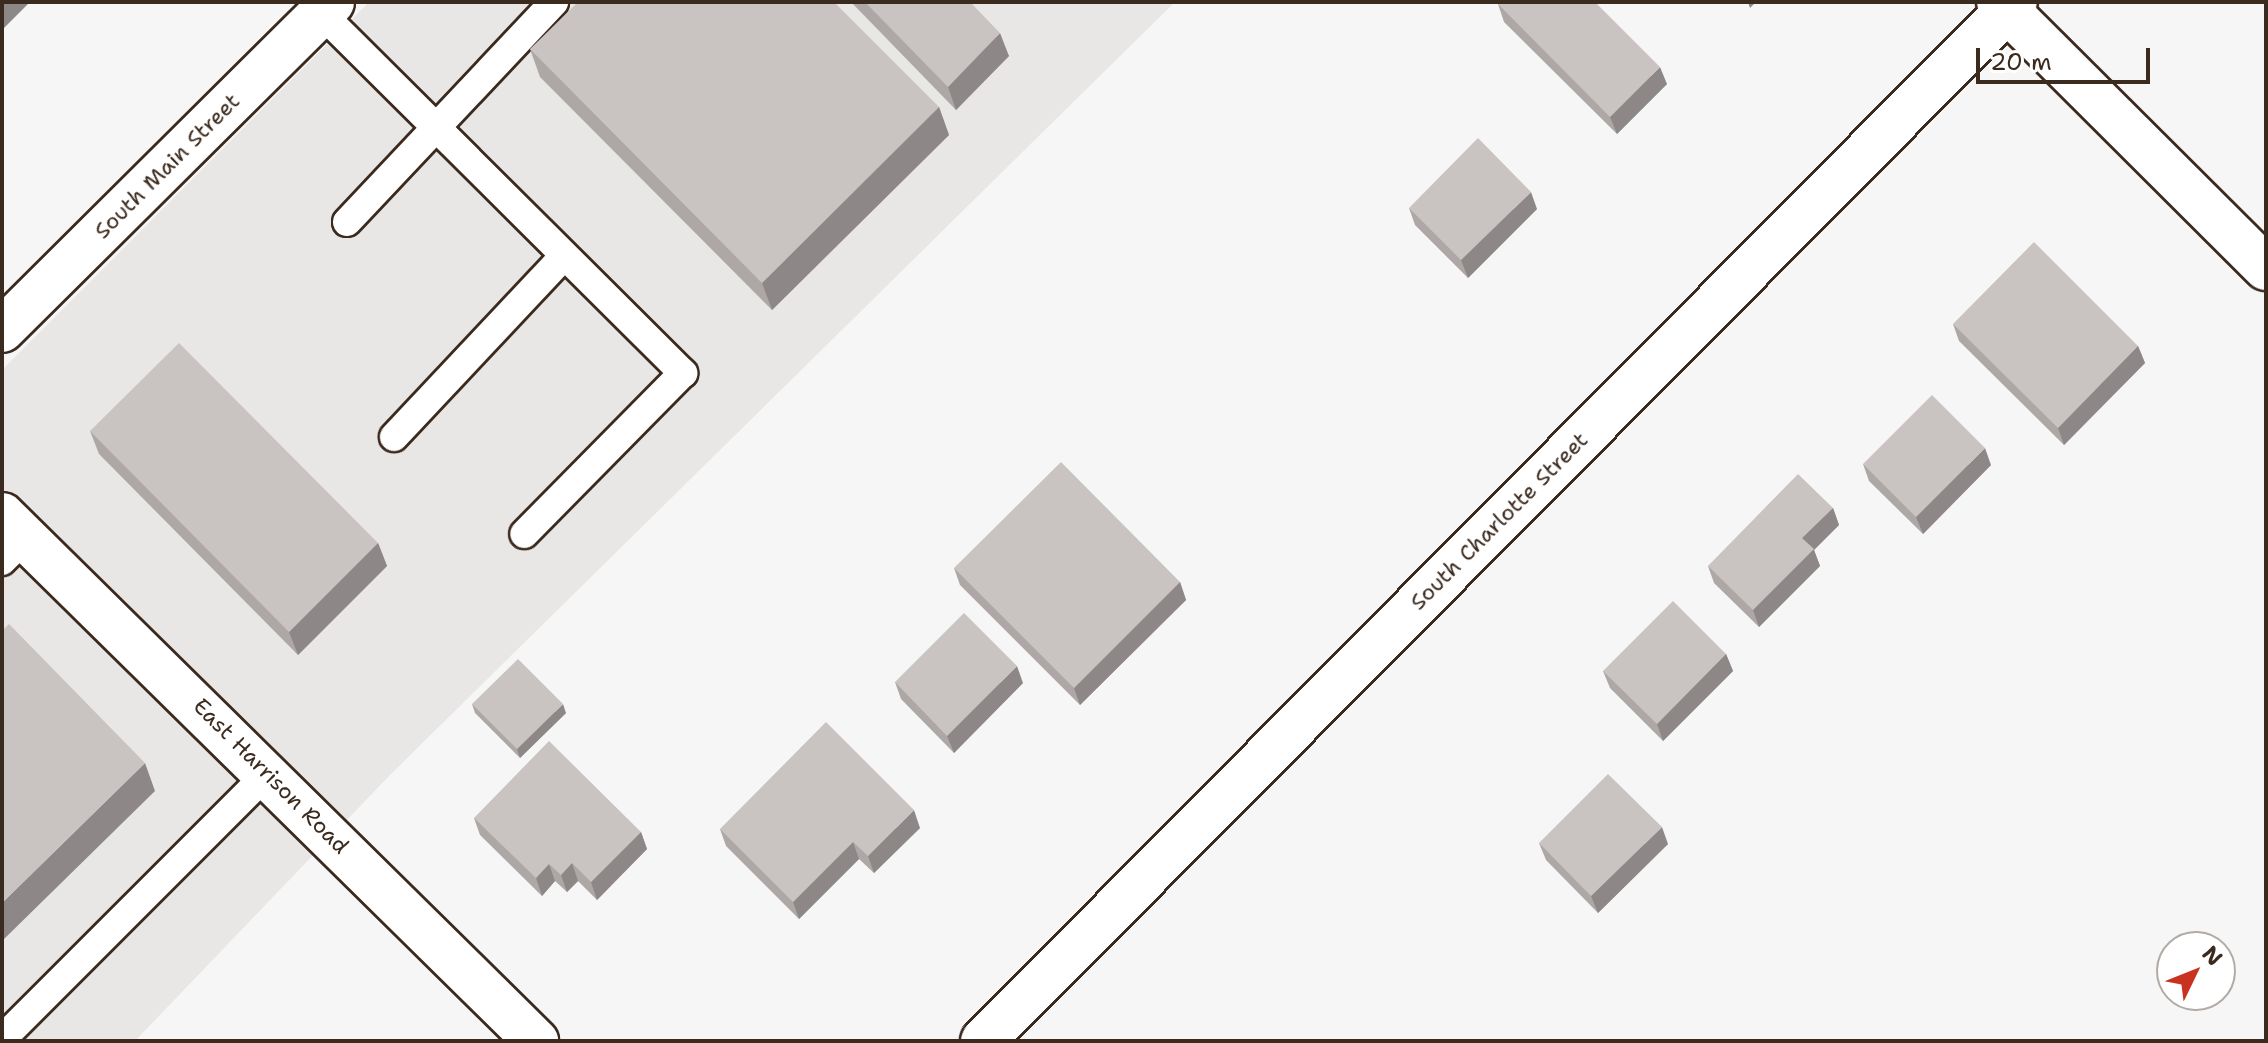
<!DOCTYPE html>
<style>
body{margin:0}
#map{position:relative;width:2268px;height:1043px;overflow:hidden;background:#f7f6f6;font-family:"Shantell Sans",sans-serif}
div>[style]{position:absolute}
.built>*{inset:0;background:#e9e7e6}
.roads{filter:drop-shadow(2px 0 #3b2a1e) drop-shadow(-2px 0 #3b2a1e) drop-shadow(0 2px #3b2a1e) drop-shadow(0 -2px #3b2a1e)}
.service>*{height:28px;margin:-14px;padding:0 14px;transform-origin:14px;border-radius:14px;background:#fff}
.minor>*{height:44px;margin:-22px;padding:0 22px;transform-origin:22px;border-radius:22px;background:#fff}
.secondary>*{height:44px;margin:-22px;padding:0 22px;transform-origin:22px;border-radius:22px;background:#fff}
.wall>*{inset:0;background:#ada8a6}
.shaded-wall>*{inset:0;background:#8d8887}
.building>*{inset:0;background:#c9c3c1}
span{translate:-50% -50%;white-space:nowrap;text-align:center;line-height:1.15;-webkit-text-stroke:6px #fff;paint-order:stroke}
.street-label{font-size:22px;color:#3b2a1e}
.frame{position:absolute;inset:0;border:4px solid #3b2a1e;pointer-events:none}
.north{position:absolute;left:2156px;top:931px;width:80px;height:80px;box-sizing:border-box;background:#fff;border:2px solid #b1aaa5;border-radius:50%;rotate:47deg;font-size:22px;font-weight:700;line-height:32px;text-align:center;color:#3b2a1e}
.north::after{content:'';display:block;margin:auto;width:28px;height:36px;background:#c8321e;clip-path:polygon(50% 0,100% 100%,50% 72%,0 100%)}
.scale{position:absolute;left:1976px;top:48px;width:174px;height:36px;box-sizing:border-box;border:4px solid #3b2a1e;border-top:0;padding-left:10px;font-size:24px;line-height:28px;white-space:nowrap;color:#3b2a1e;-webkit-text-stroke:6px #fff;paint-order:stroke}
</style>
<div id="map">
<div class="built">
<i style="clip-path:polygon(369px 2px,1175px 2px,390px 775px,135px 1041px,2px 1041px,2px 370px)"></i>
</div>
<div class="roads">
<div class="service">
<i style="left:321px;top:13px;width:511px;rotate:44.84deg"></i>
<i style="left:683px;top:373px;width:226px;rotate:134.6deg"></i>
<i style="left:347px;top:222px;width:302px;rotate:-46.7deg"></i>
<i style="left:394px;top:437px;width:248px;rotate:-46.8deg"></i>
<i style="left:2px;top:561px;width:34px;rotate:-45deg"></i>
<i style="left:2px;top:1039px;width:378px;rotate:-45deg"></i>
</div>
<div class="minor">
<i style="left:1999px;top:2px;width:377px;rotate:44.9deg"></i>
<i style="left:2px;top:515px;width:750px;rotate:44.57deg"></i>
<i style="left:983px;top:1041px;width:1464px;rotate:-45.19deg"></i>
</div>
<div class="secondary">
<i style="left:2px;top:330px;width:465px;rotate:-44.8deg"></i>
</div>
</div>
<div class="wall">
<i style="clip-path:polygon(851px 2px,970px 2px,1009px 56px,956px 110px)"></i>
<i style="clip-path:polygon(1498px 4px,1667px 84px,1617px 134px,1504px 22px)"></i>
<i style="clip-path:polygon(530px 49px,939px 107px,949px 135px,772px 310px,540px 77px)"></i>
<i style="clip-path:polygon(1409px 208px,1537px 209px,1468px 278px,1415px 225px)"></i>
<i style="clip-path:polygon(1953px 324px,2138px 346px,2145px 363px,2064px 445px,1959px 341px)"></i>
<i style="clip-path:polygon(90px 431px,378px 543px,387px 566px,298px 655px,99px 454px)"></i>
<i style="clip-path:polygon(1863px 464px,1991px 465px,1923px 534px,1869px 481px)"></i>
<i style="clip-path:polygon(1833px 508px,1839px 525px,1814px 550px,1820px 566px,1759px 627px,1714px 583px,1708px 566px)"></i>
<i style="clip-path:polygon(954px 568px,1180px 582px,1186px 600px,1080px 705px,960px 585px)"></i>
<i style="clip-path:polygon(1726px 654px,1733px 671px,1663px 741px,1610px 688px,1603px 671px)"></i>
<i style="clip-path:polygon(895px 682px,1023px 683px,954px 753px,901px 699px)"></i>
<i style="clip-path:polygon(472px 704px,566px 713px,520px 758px,475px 713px)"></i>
<i style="clip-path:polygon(474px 818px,641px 832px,647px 849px,597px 900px,578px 881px,567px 892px,555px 881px,542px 896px,480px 835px)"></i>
<i style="clip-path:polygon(920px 828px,874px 873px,859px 859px,799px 919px,726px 846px,720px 829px)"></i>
<i style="clip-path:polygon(1539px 843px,1668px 844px,1598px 913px,1546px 860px)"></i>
</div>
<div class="shaded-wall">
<i style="clip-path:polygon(6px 2px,30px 2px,2px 30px,2px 6px)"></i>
<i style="clip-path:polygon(1748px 2px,1756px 2px,1750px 8px)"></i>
<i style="clip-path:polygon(1000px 33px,1009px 56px,956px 110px,948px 87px)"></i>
<i style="clip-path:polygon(1660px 67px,1667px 84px,1617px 134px,1610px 117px)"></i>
<i style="clip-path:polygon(939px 107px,949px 135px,772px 310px,762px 283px)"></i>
<i style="clip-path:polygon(1531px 192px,1537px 209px,1468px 278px,1461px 260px)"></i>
<i style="clip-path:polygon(2138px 346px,2145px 363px,2064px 445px,2058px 428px)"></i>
<i style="clip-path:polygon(1985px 448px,1991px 465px,1923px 534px,1916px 517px)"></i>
<i style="clip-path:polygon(1833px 508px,1839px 525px,1814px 550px,1820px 566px,1759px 627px,1753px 610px,1802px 538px)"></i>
<i style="clip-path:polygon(378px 543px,387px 566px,298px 655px,289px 632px)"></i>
<i style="clip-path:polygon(1180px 582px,1186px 600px,1080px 705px,1074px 688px)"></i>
<i style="clip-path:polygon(1726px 654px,1733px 671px,1663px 741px,1657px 724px)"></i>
<i style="clip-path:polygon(1017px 666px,1023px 683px,954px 753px,947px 736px)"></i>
<i style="clip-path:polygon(563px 704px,566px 713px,520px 758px,517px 749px)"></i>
<i style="clip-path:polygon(145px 763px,155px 791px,2px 941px,2px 903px)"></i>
<i style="clip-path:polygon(914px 810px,920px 828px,874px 873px,868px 856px)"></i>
<i style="clip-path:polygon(1662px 827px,1668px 844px,1598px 913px,1591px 896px)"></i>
<i style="clip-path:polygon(641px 832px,647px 849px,597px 900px,591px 882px)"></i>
<i style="clip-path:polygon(853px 842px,859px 859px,799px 919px,793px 902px)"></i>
<i style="clip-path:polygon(572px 863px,578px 881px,567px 892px,561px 875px)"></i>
<i style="clip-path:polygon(549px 864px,555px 881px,542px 896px,536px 878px)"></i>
</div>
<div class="building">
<i style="clip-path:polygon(578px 2px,834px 2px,939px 107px,762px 283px,530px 49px)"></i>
<i style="clip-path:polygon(865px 2px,970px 2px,1000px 33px,948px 87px)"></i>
<i style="clip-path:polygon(1500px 2px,1595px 2px,1660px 67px,1610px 117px,1498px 4px)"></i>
<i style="clip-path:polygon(1478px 138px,1531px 192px,1461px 260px,1409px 208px)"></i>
<i style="clip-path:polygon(2034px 242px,2138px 346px,2058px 428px,1953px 324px)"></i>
<i style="clip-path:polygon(179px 343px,378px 543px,289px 632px,90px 431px)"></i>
<i style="clip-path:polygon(1932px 395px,1985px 448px,1916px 517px,1863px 464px)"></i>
<i style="clip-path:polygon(1061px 462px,1180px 582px,1074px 688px,954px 568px)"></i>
<i style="clip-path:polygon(1798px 474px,1833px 508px,1802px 538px,1814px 549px,1753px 610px,1708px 566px)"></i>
<i style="clip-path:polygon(1673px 601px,1726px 654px,1657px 724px,1603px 671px)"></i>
<i style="clip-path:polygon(964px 613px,1017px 666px,947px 736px,895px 682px)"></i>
<i style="clip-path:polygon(9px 624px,145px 763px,2px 903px,2px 631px)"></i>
<i style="clip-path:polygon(518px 659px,563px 704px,517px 749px,472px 704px)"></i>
<i style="clip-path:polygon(826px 722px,914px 810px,868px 856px,853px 842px,793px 902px,720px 829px)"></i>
<i style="clip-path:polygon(549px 741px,641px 832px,591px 882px,572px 863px,561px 875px,549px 864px,536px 878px,474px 818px)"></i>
<i style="clip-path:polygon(1608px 774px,1662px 827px,1591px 896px,1539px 843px)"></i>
</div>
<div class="street-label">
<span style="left:167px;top:166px;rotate:-45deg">South Main Street</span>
<span style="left:1499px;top:521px;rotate:-45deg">South Charlotte Street</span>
<span style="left:271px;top:776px;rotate:45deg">East Harrison Road</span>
</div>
<div class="frame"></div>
<div class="north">N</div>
<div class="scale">20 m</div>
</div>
